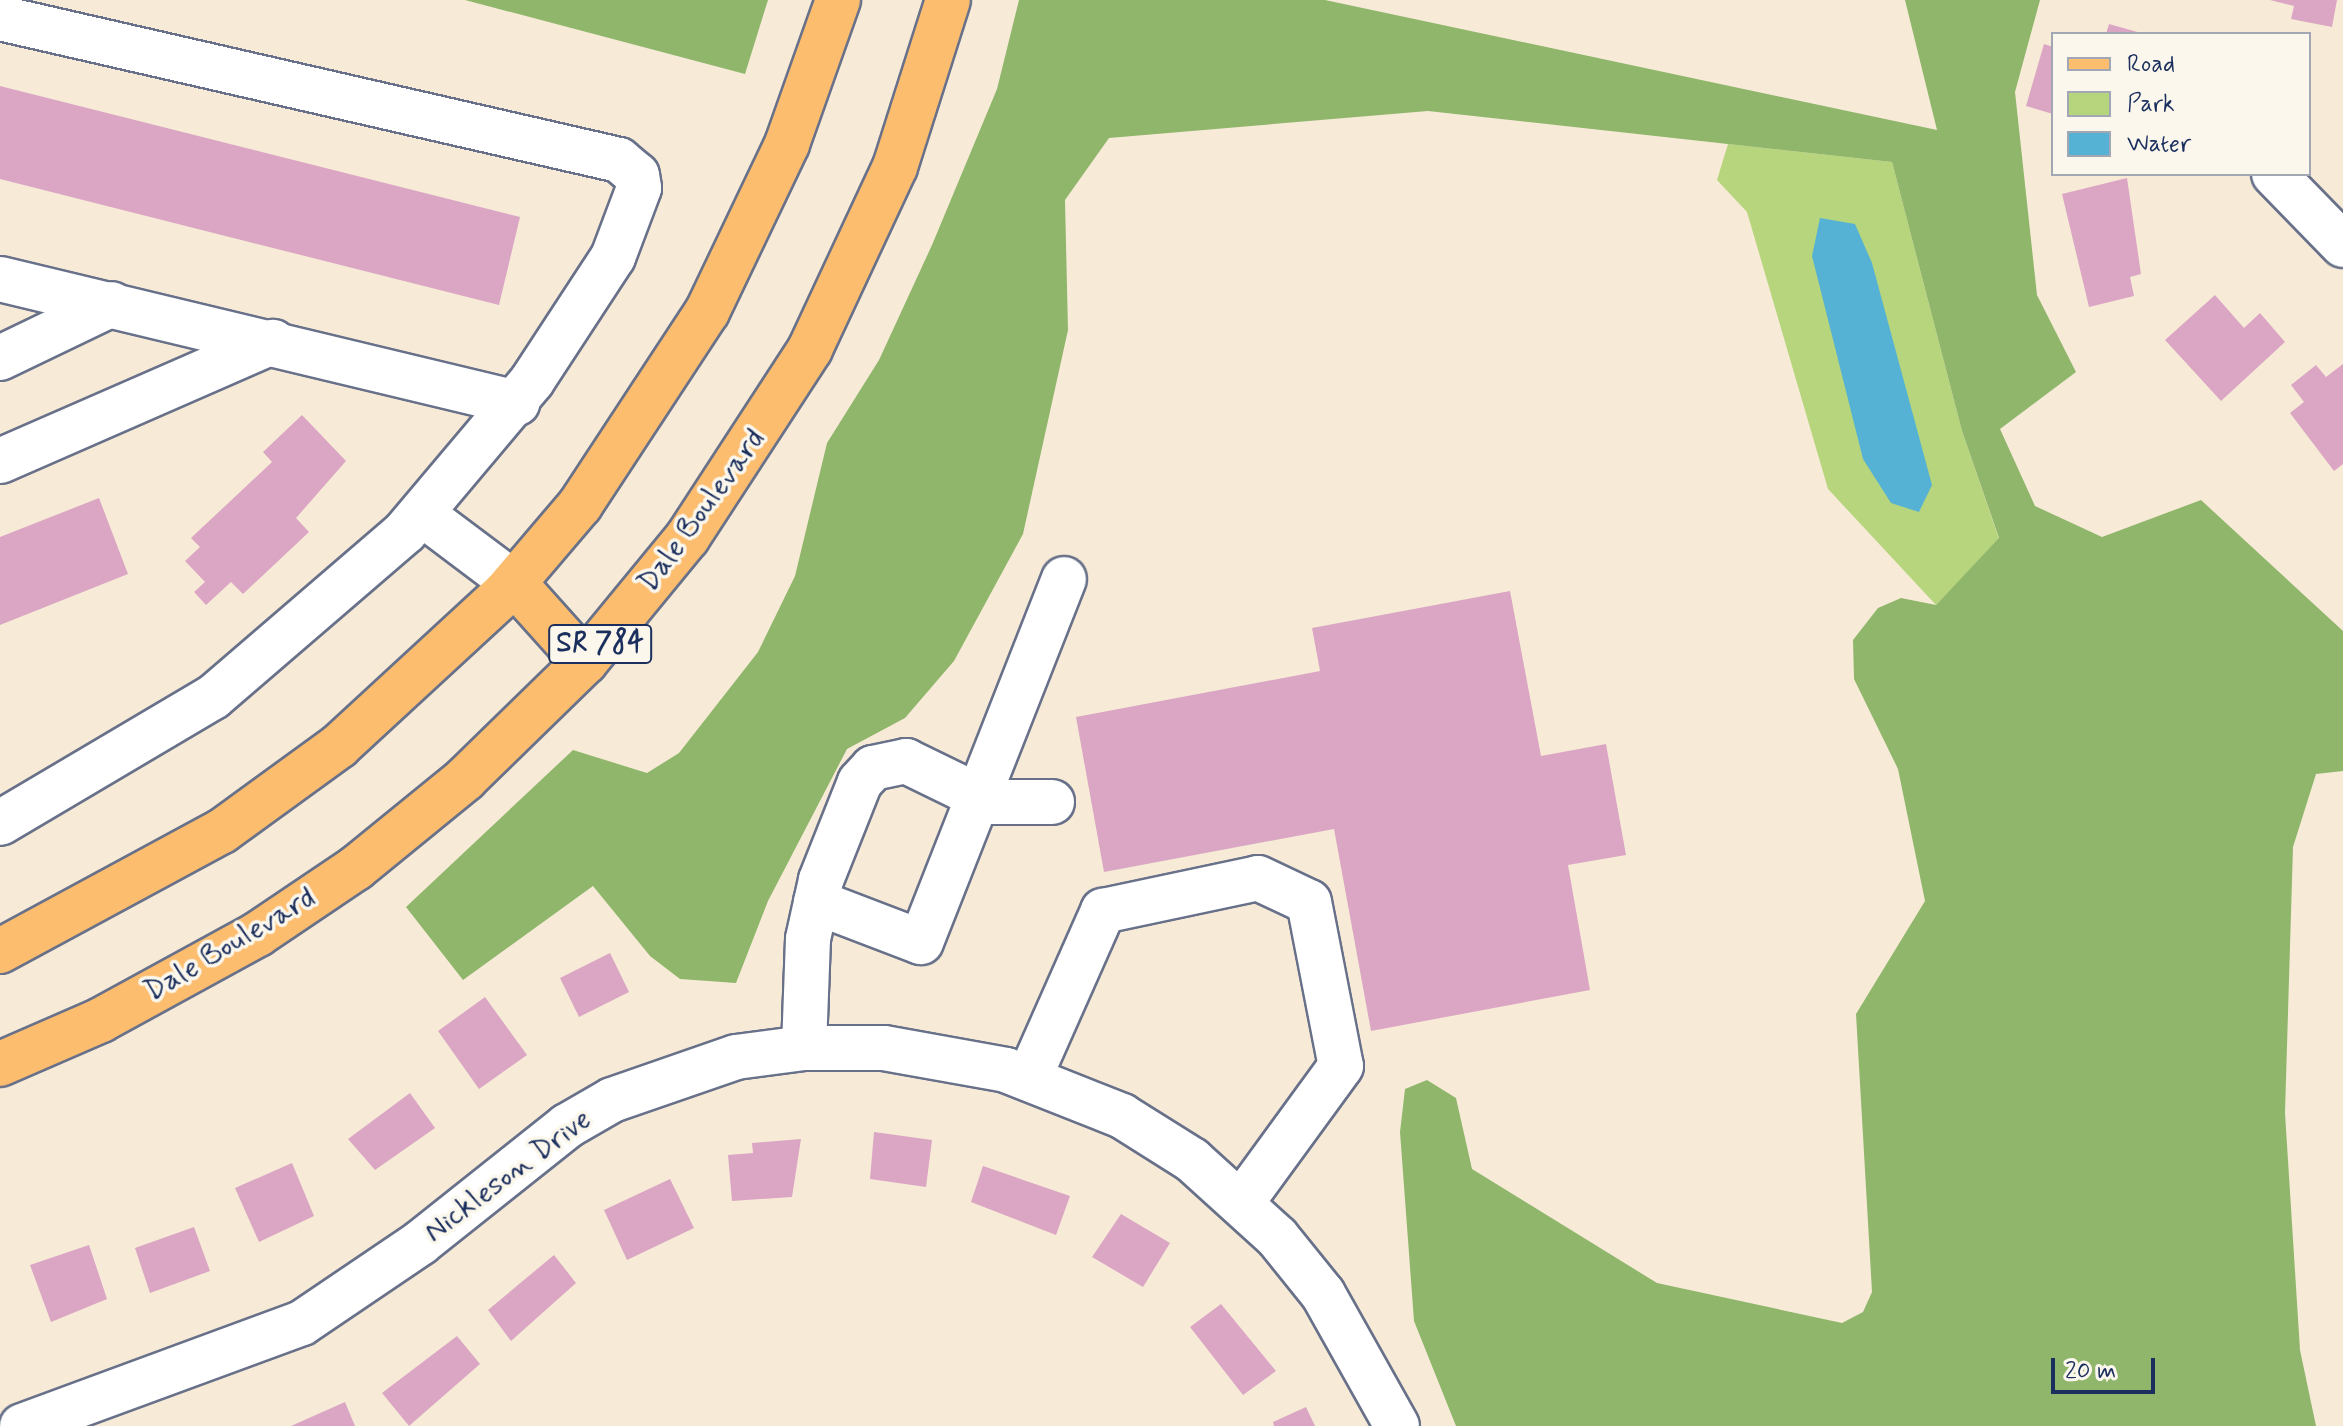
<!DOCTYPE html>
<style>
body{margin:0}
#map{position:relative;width:2343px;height:1426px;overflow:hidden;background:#f7ebd8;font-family:Mynerve,sans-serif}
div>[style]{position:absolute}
.green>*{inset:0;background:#b6d57c}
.forest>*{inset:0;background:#90b66c}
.water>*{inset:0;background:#56b2d4}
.building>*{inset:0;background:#daa6c3}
.roads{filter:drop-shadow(2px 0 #687189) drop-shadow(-2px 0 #687189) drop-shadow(0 2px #687189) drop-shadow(0 -2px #687189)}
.minor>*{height:44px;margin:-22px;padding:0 22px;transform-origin:22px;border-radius:22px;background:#fff}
.major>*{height:44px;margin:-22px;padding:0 22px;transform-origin:22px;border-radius:22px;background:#fcbd6f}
span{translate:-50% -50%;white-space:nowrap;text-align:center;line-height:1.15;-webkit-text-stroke:7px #fbf7ec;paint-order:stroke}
.shield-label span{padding:2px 6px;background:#fbf7ec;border:2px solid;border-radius:6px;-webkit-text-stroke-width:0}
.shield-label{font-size:28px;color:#1b2f5e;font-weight:700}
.street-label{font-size:30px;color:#1b2f5e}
.legend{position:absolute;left:2051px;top:32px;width:260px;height:144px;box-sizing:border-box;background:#fbf7ec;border:2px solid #a1a7b3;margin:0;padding:10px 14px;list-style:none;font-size:24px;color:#1b2f5e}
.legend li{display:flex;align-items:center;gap:16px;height:40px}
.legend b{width:40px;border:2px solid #a1a7b3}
.scale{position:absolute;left:2051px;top:1358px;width:104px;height:36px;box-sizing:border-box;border:4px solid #1b2f5e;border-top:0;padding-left:10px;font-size:24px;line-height:28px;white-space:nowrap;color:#1b2f5e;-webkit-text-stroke:6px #fbf7ec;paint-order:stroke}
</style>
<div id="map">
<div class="green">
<i style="clip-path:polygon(1728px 144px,1892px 162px,1962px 431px,1999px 539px,1936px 605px,1828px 489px,1747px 212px,1717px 180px)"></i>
</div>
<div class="forest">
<i style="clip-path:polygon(465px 0,768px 0,745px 74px)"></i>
<i style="clip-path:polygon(1019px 0,1325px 0,1937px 130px,1905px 0,2040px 0,2015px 92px,2037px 295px,2076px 372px,2000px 429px,2035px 506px,2102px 537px,2201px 500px,2343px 631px,2343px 771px,2316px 774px,2293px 847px,2285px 1113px,2300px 1350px,2316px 1426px,1456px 1426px,1414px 1321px,1400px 1132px,1405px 1089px,1427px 1080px,1456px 1098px,1472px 1169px,1657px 1283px,1842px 1323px,1863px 1312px,1872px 1292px,1856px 1014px,1925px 901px,1898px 769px,1854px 679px,1853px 640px,1878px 608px,1901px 598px,1936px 605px,1999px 538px,1962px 431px,1892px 162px,1428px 111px,1109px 138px,1065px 200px,1068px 330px,1023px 534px,954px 661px,905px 718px,847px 749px,768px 901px,736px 983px,680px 979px,650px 956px,593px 886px,463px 980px,406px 907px,573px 750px,647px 773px,679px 753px,758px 652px,795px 576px,827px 443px,879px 360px,932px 245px,997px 89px)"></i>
</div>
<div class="water">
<i style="clip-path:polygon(1820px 218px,1855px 224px,1872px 263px,1932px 485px,1919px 512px,1891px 503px,1863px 459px,1812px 256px)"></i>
</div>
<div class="building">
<i style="clip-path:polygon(2270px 0,2337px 0,2332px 27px,2291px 19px,2294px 6px)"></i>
<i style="clip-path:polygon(2109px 24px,2141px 33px,2140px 34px,2106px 34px)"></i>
<i style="clip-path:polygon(2044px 44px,2053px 47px,2053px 114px,2026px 106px)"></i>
<i style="clip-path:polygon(0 86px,520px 217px,499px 305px,0 179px)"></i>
<i style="clip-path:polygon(2127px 178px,2141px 274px,2130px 277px,2134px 296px,2089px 307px,2062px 194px)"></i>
<i style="clip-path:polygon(2215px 295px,2244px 328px,2260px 313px,2285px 342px,2221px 401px,2165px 340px)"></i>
<i style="clip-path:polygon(2343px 364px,2343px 464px,2334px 471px,2290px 413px,2304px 402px,2291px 385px,2316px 365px,2326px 377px)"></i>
<i style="clip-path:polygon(302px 415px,346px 461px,296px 518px,309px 532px,243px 594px,231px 582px,206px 605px,194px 592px,205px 582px,185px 561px,200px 547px,191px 538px,272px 462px,263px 452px)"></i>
<i style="clip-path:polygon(99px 498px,128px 574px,0 625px,0 537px)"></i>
<i style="clip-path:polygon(1510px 591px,1541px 756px,1606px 744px,1626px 855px,1568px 865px,1590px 990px,1371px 1031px,1334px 829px,1104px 872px,1076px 717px,1320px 671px,1312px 628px)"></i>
<i style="clip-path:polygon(610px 953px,629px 992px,579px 1017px,560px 978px)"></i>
<i style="clip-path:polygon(485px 997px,527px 1055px,479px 1089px,438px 1031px)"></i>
<i style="clip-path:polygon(410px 1093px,435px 1128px,375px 1170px,348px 1139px)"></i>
<i style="clip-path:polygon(874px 1132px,932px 1140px,926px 1187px,870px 1179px)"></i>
<i style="clip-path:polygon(801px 1139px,792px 1197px,732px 1201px,728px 1155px,753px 1153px,752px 1143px)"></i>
<i style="clip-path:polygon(292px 1163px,314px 1216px,259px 1242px,235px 1188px)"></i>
<i style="clip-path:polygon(983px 1166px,1070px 1196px,1056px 1235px,971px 1202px)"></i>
<i style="clip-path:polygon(670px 1179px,694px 1228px,627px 1260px,604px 1210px)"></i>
<i style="clip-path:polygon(1121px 1214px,1170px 1243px,1143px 1287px,1092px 1257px)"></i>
<i style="clip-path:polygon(194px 1227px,210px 1271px,150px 1293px,135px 1248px)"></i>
<i style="clip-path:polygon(89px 1245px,107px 1299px,51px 1322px,30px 1265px)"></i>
<i style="clip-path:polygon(554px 1255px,576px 1283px,511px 1341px,488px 1310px)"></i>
<i style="clip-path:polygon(1221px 1304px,1276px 1371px,1243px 1395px,1190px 1327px)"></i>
<i style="clip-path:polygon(457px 1336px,480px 1364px,409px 1426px,382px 1393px)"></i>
<i style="clip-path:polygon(345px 1402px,355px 1426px,291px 1426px)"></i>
<i style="clip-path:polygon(1306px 1407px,1315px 1426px,1274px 1426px,1273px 1422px)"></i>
</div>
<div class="roads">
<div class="minor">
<i style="left:0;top:18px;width:635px;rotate:12.92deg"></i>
<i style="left:619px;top:160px;width:23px;rotate:40deg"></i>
<i style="left:637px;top:175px;width:13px;rotate:81deg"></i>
<i style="left:639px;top:188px;width:74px;rotate:110.6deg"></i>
<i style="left:613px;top:257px;width:148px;rotate:123.2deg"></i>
<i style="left:532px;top:381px;width:197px;rotate:130.1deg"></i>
<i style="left:405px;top:532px;width:253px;rotate:139.3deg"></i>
<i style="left:213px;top:697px;width:247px;rotate:149.4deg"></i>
<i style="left:2274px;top:174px;width:99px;rotate:45.8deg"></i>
<i style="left:0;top:279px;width:532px;rotate:13.49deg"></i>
<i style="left:0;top:358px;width:124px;rotate:-25.7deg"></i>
<i style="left:0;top:461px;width:298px;rotate:-23.6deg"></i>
<i style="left:422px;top:514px;width:115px;rotate:36.9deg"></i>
<i style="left:816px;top:902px;width:112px;rotate:20.9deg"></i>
<i style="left:921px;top:942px;width:390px;rotate:-68.5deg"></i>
<i style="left:804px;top:1048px;width:109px;rotate:-87.9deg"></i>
<i style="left:808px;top:939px;width:60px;rotate:-77.6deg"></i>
<i style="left:821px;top:880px;width:105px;rotate:-68.3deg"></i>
<i style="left:860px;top:782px;width:19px;rotate:-47deg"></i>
<i style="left:873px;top:768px;width:34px;rotate:-12deg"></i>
<i style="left:906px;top:761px;width:93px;rotate:26deg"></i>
<i style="left:990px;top:802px;width:62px"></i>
<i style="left:1029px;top:1078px;width:183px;rotate:-66.1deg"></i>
<i style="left:1103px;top:911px;width:158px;rotate:-12deg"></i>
<i style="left:1258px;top:878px;width:56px;rotate:25.2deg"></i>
<i style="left:1309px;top:902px;width:167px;rotate:79deg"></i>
<i style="left:1341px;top:1066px;width:168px;rotate:126.1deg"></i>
<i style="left:22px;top:1426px;width:298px;rotate:-20.2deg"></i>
<i style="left:302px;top:1323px;width:143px;rotate:-34.1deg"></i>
<i style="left:420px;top:1243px;width:188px;rotate:-38.5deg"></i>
<i style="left:567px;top:1126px;width:52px;rotate:-30deg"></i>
<i style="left:612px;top:1100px;width:131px;rotate:-19.1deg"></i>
<i style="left:736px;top:1057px;width:69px;rotate:-7.5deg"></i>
<i style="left:804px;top:1048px;width:80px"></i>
<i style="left:884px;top:1048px;width:124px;rotate:10.2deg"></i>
<i style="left:1006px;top:1070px;width:125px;rotate:21.6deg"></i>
<i style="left:1122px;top:1116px;width:83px;rotate:32.2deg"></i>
<i style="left:1192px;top:1160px;width:115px;rotate:42.2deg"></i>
<i style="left:1277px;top:1237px;width:73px;rotate:51.1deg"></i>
<i style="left:1323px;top:1294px;width:151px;rotate:60.7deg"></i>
</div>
<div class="major">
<i style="left:514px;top:583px;width:106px;rotate:48.1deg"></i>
<i style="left:0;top:951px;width:252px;rotate:-28.4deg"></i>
<i style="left:222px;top:831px;width:145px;rotate:-36deg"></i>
<i style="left:339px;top:746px;width:226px;rotate:-42.7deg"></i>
<i style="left:505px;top:593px;width:116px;rotate:-49.6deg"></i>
<i style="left:580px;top:505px;width:231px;rotate:-56.7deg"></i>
<i style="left:707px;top:312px;width:186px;rotate:-64.5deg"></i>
<i style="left:787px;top:144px;width:153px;rotate:-70.5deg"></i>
<i style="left:0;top:1064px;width:110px;rotate:-23.5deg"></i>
<i style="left:101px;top:1020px;width:179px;rotate:-28.7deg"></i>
<i style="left:258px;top:934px;width:118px;rotate:-34deg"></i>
<i style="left:356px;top:868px;width:141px;rotate:-39.2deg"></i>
<i style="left:465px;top:779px;width:168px;rotate:-44.3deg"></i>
<i style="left:585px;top:662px;width:161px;rotate:-50.6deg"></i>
<i style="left:687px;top:538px;width:225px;rotate:-56.9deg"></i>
<i style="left:810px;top:349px;width:201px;rotate:-65deg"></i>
<i style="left:895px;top:167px;width:175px;rotate:-72.4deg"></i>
</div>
</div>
<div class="shield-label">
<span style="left:600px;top:644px">SR 784</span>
</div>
<div class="street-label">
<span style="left:702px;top:511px;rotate:-54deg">Dale Boulevard</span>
<span style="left:230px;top:945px;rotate:-31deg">Dale Boulevard</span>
<span style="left:508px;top:1176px;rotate:-37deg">Nickleson Drive</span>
</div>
<ul class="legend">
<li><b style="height:10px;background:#fcbd6f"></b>Road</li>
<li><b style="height:22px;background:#b6d57c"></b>Park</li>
<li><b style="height:22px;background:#56b2d4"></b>Water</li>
</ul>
<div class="scale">20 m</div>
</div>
